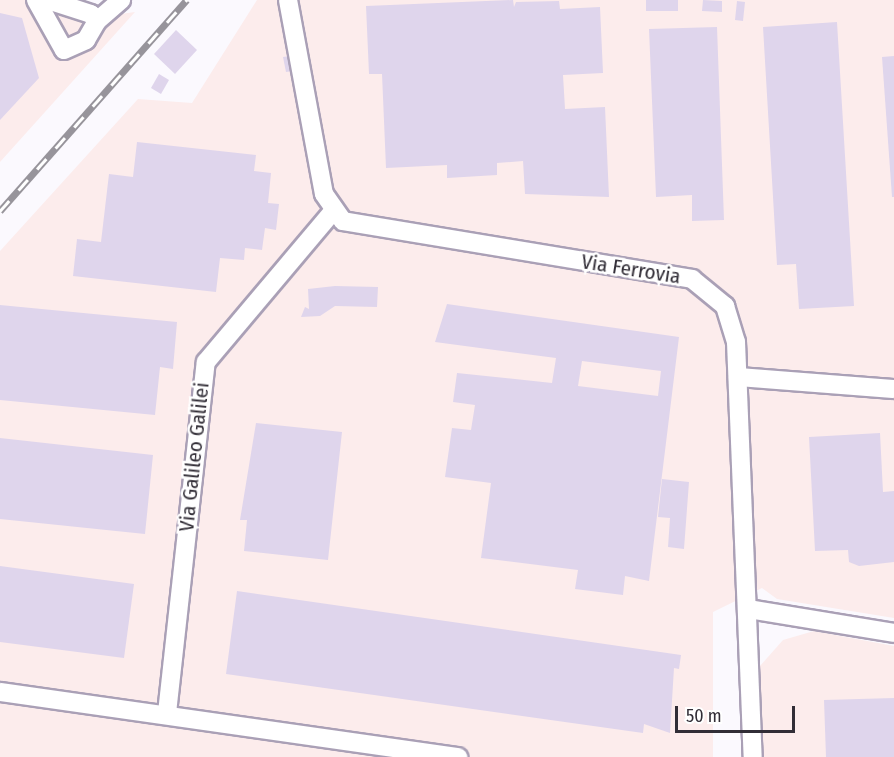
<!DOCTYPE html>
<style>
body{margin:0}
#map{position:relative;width:894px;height:757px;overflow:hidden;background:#fbf9fe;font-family:"Fira Sans Condensed",sans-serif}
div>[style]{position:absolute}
.industrial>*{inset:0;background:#fcecec}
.building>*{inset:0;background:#dfd5ec}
.roads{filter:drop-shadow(2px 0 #aaa0b6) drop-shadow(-2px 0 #aaa0b6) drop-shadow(0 2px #aaa0b6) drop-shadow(0 -2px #aaa0b6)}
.street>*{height:18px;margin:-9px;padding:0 9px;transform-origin:9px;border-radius:9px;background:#fff}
.rail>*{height:7px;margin-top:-3.5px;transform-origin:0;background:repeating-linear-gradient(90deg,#fff 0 14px,#97949b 0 28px);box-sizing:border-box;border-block:2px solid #97949b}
span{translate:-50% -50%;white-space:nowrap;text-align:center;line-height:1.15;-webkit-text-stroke:5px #fff;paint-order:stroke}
.street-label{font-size:21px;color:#312d36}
.scale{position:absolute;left:675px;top:706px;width:120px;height:27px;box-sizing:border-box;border:3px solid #312d36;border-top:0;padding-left:8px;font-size:18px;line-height:21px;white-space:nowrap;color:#312d36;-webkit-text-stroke:4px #fff;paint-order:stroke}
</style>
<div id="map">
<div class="industrial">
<i style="clip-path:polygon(0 0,48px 0,99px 17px,135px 12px,0 162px)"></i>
<i style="clip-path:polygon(257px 0,894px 0,894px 618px,777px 599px,762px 588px,713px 612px,713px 757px,0 757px,0 251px,138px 99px,192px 103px)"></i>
<i style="clip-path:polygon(814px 631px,894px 646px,894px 757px,761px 757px,759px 667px,783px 640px)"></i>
</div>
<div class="building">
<i style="clip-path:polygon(513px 0,514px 7px,516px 2px,559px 1px,560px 9px,600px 7px,603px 73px,563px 75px,565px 109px,605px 107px,609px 197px,525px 194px,523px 161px,497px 163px,497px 175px,447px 178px,447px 165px,386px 168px,382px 74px,369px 74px,366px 6px)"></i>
<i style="clip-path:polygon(646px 0,678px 0,678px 11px,646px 11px)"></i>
<i style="clip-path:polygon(703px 0,722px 1px,722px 12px,702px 11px)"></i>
<i style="clip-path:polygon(737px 1px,745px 2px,743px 21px,735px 20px)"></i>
<i style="clip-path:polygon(0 13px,22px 18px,39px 78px,0 120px)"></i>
<i style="clip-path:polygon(837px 22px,854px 306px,799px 309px,796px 264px,777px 265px,763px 27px)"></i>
<i style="clip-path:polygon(717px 27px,724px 220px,692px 221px,692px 195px,656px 197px,649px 29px)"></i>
<i style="clip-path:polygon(176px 30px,197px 50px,175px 74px,154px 54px)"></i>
<i style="clip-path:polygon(290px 56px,293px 71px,286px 72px,283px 57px)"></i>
<i style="clip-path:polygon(894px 56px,894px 197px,892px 197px,882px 57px)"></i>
<i style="clip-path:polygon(159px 74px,169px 80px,161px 94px,151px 88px)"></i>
<i style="clip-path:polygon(137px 142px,256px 155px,254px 171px,271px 173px,268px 203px,279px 204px,276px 230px,265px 228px,262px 250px,245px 248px,244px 260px,220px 258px,216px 292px,73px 276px,77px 239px,101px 242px,109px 174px,133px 177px)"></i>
<i style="clip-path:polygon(335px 286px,378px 287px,377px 307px,335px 306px,320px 316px,301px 317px,305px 307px,309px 309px,308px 289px)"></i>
<i style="clip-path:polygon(evenodd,447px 304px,679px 337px,649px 581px,625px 576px,623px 595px,575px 589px,578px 570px,481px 558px,491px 483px,445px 477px,452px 428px,471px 430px,475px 405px,453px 402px,457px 373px,552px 383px,556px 358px,435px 342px,447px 304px,582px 361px,661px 371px,658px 396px,578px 386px,582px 361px)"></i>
<i style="clip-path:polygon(0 305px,177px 322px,173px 369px,160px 367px,155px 415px,0 400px)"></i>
<i style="clip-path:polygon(256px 423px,342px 432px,328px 560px,244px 551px,247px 520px,240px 520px)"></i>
<i style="clip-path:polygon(880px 433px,883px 492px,894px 491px,894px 562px,859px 566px,849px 562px,848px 550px,815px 551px,809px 437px)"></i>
<i style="clip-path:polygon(0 438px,153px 455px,145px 534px,0 519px)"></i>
<i style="clip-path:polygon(662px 479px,689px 482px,684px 549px,668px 547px,670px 518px,658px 517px)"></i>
<i style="clip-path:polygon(0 566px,134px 584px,124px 658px,0 642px)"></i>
<i style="clip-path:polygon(237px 591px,681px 655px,679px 669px,674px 668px,670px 733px,644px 724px,643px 733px,226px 674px)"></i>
<i style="clip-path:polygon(894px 698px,894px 757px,826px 757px,824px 700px)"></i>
</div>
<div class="roads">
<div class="street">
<i style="left:36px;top:0;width:57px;rotate:60.8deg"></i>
<i style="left:64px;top:50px;width:24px;rotate:-24deg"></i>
<i style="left:86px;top:40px;width:22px;rotate:-60deg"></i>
<i style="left:97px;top:21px;width:9px;rotate:-131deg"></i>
<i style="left:91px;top:14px;width:45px;rotate:-162deg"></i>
<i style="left:288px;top:0;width:197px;rotate:79.5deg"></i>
<i style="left:324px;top:194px;width:33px;rotate:55deg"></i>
<i style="left:343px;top:221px;width:354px;rotate:9.4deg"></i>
<i style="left:692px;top:279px;width:43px;rotate:39.3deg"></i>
<i style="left:725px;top:306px;width:38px;rotate:73deg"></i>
<i style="left:736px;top:342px;width:415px;rotate:87.7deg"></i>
<i style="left:97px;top:21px;width:32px;rotate:-41deg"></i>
<i style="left:738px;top:377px;width:156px;rotate:4.4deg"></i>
<i style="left:749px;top:609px;width:147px;rotate:9.4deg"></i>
<i style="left:0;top:692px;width:463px;rotate:8.1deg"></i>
<i style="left:167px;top:713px;width:353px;rotate:-83.7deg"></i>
<i style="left:206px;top:362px;width:197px;rotate:-49.9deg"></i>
</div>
</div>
<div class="rail">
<i style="left:0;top:211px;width:282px;rotate:-48.5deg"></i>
</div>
<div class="street-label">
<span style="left:631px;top:269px;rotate:9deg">Via Ferrovia</span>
<span style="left:194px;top:457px;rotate:-84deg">Via Galileo Galilei</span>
</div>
<div class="scale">50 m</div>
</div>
